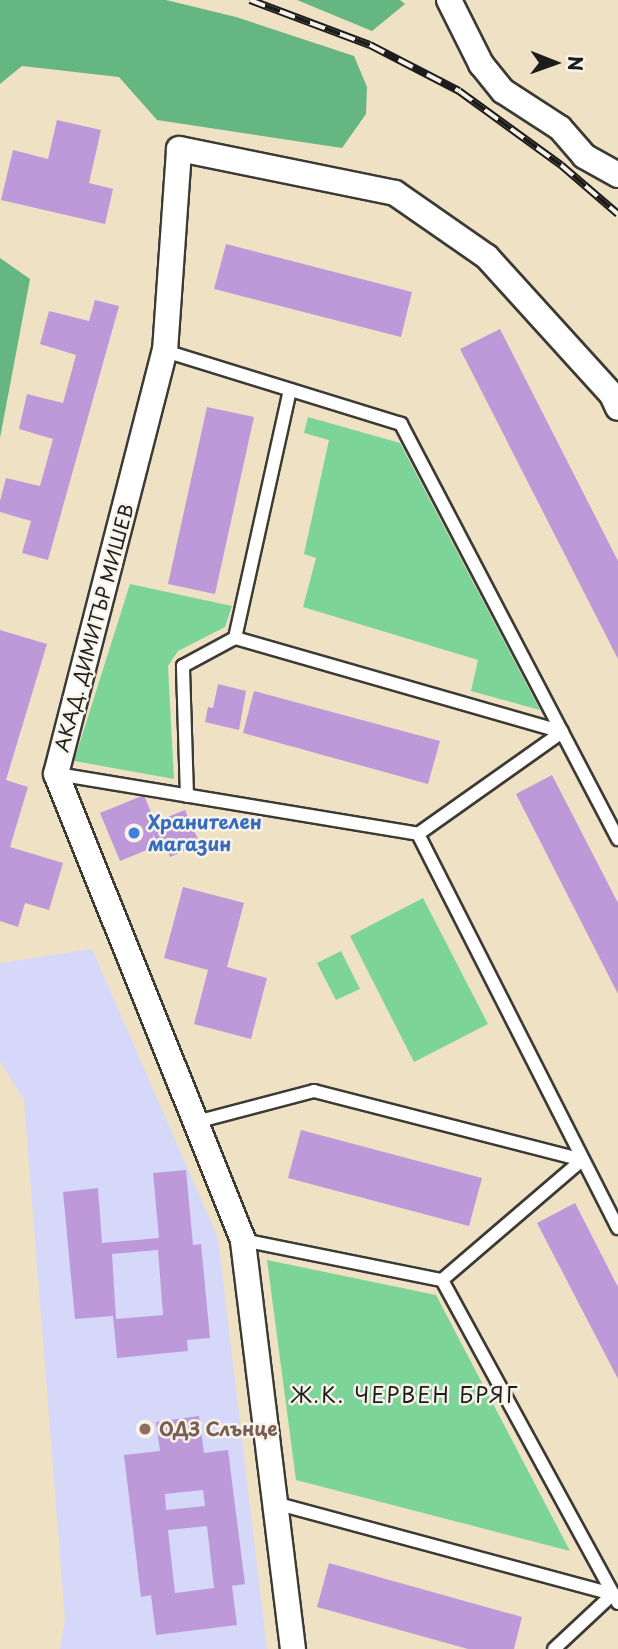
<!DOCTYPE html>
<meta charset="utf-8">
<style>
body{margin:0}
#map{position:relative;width:618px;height:1649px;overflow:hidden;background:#efe1c4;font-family:"Playpen Sans",sans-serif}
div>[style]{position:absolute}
.built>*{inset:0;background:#d5d8f9}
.green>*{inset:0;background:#7dd499}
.forest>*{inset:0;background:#66b681}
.building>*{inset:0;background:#be99da}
.roads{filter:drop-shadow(2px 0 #3c3a35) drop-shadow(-2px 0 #3c3a35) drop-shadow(0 2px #3c3a35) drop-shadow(0 -2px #3c3a35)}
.lane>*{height:12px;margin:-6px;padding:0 6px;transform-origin:6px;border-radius:6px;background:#fff}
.street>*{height:24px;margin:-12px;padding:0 12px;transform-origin:12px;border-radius:12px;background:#fff}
.rail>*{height:8px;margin-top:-4px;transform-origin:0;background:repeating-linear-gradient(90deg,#f7f3e8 0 16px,#1c1c1c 0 32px);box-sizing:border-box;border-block:2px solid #1c1c1c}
.dots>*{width:19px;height:19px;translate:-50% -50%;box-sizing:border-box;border:4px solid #f7f3e8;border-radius:50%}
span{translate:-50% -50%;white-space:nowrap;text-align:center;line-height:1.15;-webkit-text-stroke:5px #f7f3e8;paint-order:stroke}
.street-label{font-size:19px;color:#1c1c1c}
.shop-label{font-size:19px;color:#366cbe;font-weight:700}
.left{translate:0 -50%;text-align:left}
.education-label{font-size:19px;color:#785e54;font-weight:700}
.neighbourhood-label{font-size:21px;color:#1c1c1c;letter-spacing:2px}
.north{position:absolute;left:520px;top:28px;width:70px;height:70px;-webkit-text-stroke:5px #f7f3e8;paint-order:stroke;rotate:91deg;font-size:19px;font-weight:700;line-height:28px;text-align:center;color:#1c1c1c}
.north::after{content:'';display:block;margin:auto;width:24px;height:32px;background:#1c1c1c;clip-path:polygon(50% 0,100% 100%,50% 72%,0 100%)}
</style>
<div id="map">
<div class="built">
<i style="clip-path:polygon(92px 949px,218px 1238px,267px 1649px,60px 1649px,65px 1619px,24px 1100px,0 1061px,0 963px)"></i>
</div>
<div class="green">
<i style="clip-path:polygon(308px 417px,400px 443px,540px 710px,471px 691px,478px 660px,303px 607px,316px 558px,304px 554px,329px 440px,304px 433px)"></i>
<i style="clip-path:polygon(130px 584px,232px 606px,225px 627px,178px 651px,168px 666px,174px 779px,74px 761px)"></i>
<i style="clip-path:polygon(423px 898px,488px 1024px,414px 1062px,350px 936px)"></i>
<i style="clip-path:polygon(341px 951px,360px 989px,336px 1000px,317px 963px)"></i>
<i style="clip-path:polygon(267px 1260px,436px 1295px,570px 1551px,296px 1480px)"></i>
</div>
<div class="forest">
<i style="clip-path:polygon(0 0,166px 0,236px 17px,354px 56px,367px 87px,366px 114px,342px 148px,157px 120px,119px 77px,22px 66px,0 84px)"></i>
<i style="clip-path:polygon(297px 0,400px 0,405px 4px,372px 31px)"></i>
<i style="clip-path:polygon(0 258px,30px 279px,0 438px)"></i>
</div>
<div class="building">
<i style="clip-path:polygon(57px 120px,101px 130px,89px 183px,113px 189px,105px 224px,1px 200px,13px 150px,48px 159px)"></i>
<i style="clip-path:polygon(226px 244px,412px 292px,401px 337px,214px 289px)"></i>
<i style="clip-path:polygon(95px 300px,119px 306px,48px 560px,22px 553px,31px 521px,0 512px,0 501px,6px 478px,40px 486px,53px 439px,19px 429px,27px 394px,63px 403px,76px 355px,40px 344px,49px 311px,89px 321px)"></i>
<i style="clip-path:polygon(500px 329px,618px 561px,618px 659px,460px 349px)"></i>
<i style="clip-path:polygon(207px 407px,254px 417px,215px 594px,168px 584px)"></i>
<i style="clip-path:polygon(0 630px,47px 644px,6px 780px,28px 787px,10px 847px,63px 863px,49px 910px,25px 903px,18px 927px,0 921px)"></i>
<i style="clip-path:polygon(218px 684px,246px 691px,239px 730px,205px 722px,208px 707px,213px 708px)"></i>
<i style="clip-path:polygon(254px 691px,440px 741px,428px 784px,243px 733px)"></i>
<i style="clip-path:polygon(552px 775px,618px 903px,618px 994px,516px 794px)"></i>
<i style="clip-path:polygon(144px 795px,155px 822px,185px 810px,200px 844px,170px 857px,164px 843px,120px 861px,100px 813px)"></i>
<i style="clip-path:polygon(183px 887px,244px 903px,227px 967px,267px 978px,251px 1039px,194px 1024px,208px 970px,164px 958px)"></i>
<i style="clip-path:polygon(301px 1130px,482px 1178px,469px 1226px,288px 1178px)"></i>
<i style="clip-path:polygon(evenodd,186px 1170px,193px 1245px,201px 1244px,210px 1338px,187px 1340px,188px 1351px,117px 1358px,113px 1316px,75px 1319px,63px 1192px,98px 1188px,102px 1243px,159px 1238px,153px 1173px,186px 1170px,158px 1250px,163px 1315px,116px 1319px,112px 1254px,158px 1250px)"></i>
<i style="clip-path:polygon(575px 1203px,618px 1287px,618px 1379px,537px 1223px)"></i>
<i style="clip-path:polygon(evenodd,199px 1416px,204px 1453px,228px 1450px,245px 1584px,232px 1586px,237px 1625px,156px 1635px,151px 1595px,141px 1597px,124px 1455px,160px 1451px,156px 1422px,199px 1416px,203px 1490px,205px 1506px,166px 1510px,165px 1494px,203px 1490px,199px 1416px,207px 1526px,214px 1588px,175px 1593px,168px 1530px,207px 1526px)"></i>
<i style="clip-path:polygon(329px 1563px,522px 1617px,514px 1649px,468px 1649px,317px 1607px)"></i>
</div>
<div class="roads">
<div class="lane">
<i style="left:235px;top:638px;width:254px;rotate:-77.5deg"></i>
<i style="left:57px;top:774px;width:366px;rotate:9.4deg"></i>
<i style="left:418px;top:834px;width:176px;rotate:-35.3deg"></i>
<i style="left:562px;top:732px;width:348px;rotate:-117.6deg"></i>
<i style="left:401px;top:424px;width:247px;rotate:-162.8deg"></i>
<i style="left:187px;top:796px;width:130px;rotate:-91.8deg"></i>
<i style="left:183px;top:666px;width:59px;rotate:-28.3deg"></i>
<i style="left:235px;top:638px;width:340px;rotate:16deg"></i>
<i style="left:562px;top:732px;width:121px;rotate:62.4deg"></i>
<i style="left:418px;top:834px;width:442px;rotate:63.1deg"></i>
<i style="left:196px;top:1122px;width:122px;rotate:-14.7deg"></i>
<i style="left:314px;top:1091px;width:277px;rotate:14.4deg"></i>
<i style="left:243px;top:1240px;width:203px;rotate:11.4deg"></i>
<i style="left:442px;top:1280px;width:368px;rotate:61.4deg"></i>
<i style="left:442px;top:1280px;width:184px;rotate:-40.6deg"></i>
<i style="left:275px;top:1503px;width:350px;rotate:15.1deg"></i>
<i style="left:554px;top:1649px;width:81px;rotate:-43deg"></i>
</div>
<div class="street">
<i style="left:449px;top:0;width:72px;rotate:63.4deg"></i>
<i style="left:481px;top:64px;width:35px;rotate:51deg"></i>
<i style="left:503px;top:91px;width:68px;rotate:33deg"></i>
<i style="left:560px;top:128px;width:37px;rotate:49deg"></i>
<i style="left:584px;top:156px;width:39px;rotate:29deg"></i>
<i style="left:293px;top:1649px;width:412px;rotate:-97deg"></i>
<i style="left:243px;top:1240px;width:502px;rotate:-111.86deg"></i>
<i style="left:56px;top:774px;width:437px;rotate:-75.6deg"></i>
<i style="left:165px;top:351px;width:202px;rotate:-86deg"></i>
<i style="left:179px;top:149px;width:220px;rotate:11.5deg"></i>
<i style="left:395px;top:193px;width:112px;rotate:34.8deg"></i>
<i style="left:487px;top:257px;width:186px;rotate:47.8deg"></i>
<i style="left:612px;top:395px;width:14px;rotate:65deg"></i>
</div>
</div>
<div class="rail">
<i style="left:250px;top:0;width:128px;rotate:20.6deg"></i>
<i style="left:370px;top:45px;width:100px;rotate:27.3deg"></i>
<i style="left:459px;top:91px;width:126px;rotate:36deg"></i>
<i style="left:561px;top:165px;width:75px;rotate:40.7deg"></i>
</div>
<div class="dots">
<i style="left:134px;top:833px;background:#3f7fe0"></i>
<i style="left:145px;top:1429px;background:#8d6e63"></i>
</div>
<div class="street-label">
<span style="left:94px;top:628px;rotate:-75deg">АКАД. ДИМИТЪР МИШЕВ</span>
</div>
<div class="shop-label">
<span class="left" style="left:148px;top:833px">Хранителен<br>магазин</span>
</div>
<div class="education-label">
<span class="left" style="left:159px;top:1429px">ОДЗ Слънце</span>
</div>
<div class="neighbourhood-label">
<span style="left:405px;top:1394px">Ж.К. ЧЕРВЕН БРЯГ</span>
</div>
<div class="north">N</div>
</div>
